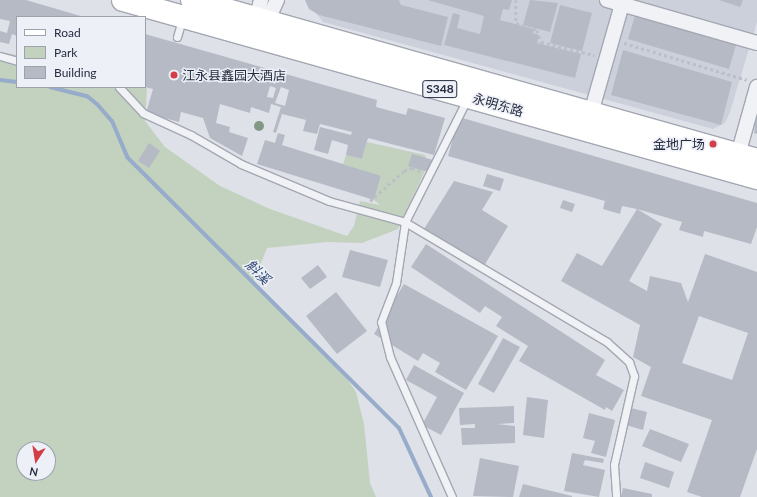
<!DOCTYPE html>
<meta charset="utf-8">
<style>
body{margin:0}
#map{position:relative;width:757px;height:497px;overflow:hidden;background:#dee1e8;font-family:Lato,"Noto Sans SC",sans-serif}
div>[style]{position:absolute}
.built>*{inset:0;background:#ccd0da}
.green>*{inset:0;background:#c2d2bf}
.stream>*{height:4px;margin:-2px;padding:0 2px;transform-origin:2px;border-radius:2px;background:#97abca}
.building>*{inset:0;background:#b5bac5}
.path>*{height:2.5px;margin-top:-1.25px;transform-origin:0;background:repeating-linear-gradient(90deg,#bcbfc7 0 3px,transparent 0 6px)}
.roads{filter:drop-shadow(1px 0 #a3a7b2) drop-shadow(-1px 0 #a3a7b2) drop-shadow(0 1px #a3a7b2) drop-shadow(0 -1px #a3a7b2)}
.service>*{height:7px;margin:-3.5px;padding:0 3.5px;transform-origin:3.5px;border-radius:3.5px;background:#f1f2f6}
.minor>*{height:14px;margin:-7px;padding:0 7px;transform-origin:7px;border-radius:7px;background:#f1f2f6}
.primary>*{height:22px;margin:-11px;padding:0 11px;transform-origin:11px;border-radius:11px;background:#fff}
.trees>*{width:10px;height:10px;margin:-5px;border-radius:50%;background:#829884}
.dots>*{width:11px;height:11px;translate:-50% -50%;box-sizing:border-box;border:2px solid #edf0f6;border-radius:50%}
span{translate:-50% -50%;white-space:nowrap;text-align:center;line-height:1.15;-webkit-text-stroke:3px #edf0f6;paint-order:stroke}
.shield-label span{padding:1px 3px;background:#edf0f6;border:1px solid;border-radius:3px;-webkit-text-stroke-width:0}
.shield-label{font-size:12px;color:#262d40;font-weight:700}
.poi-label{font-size:13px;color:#262d40}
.left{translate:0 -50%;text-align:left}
.right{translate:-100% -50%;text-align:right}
.street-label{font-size:13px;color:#262d40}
.water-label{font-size:14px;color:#2f4875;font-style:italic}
.legend{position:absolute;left:16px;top:16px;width:130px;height:72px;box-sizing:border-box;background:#edf0f6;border:1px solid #9da2ad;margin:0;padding:5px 7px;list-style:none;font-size:12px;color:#262d40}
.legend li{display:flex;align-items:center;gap:8px;height:20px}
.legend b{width:20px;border:1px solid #9da2ad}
.north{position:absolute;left:16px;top:441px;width:40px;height:40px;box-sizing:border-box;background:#edf0f6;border:1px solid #9da2ad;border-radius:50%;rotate:192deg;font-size:11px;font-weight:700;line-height:16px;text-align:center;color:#262d40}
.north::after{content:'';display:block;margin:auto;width:14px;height:18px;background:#d33d46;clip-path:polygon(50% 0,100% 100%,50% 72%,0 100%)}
</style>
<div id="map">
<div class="built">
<i style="clip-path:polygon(306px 0,757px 0,757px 22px,730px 112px,725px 123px,713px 129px,323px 22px)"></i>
</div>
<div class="green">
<i style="clip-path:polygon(evenodd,0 52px,17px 55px,17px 87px,147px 88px,145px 121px,165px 147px,220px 186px,270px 209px,347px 236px,354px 226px,360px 201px,380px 205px,374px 200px,381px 177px,343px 164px,346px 155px,362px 159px,367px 142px,425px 155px,428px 164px,398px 229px,362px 243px,327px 242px,267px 248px,253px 283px,342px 371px,356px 392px,364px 424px,370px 483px,376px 497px,0 497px,0 52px,24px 449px,48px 449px,48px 473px,24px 473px,24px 449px)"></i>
</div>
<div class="stream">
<i style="left:0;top:80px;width:17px;rotate:7deg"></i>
<i style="left:50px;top:87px;width:38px;rotate:14deg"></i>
<i style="left:87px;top:96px;width:13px;rotate:39deg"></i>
<i style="left:97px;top:104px;width:23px;rotate:49deg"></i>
<i style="left:112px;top:121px;width:39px;rotate:67deg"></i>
<i style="left:127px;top:157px;width:384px;rotate:44.9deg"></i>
<i style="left:399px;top:428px;width:76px;rotate:65.1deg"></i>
</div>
<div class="building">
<i style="clip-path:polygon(0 0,26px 0,84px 17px,17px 17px,17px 36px,12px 34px,9px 44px,0 42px,0 31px,7px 33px,10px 21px,0 19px)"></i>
<i style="clip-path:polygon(305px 0,399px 0,401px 5px,448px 17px,441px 46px,319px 15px,309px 9px)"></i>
<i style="clip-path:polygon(428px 0,512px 0,509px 10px,503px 9px,500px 20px,534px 29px,533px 33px,539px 35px,537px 43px,581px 54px,575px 78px,444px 45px,453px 13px,460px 15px,457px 28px,480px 34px,484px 16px)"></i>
<i style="clip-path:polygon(530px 0,558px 3px,550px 32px,523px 25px)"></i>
<i style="clip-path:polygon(719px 0,743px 0,740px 7px)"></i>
<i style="clip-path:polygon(560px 5px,592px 13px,582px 51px,550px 43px)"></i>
<i style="clip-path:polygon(636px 12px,737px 41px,729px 69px,628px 39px)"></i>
<i style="clip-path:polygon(evenodd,145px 34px,377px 100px,376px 107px,406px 115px,408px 108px,445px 118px,434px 155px,368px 138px,362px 159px,346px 155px,348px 145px,332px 140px,328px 154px,314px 150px,320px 127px,351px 135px,352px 132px,320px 124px,317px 134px,303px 131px,306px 120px,282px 114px,276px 133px,273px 132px,281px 107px,271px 104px,269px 113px,251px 107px,250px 113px,220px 104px,216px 123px,230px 127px,229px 132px,248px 138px,242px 156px,210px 138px,203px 118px,181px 112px,179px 122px,146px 113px,153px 89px,145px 87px,145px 34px,270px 86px,276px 88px,273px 98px,267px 97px,270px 86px,145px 34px,281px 87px,289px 90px,285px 106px,275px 103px,281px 87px)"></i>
<i style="clip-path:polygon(623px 50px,732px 82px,721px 125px,611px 95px)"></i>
<i style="clip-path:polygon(757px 109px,757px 134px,754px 133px,755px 126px,744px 123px)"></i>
<i style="clip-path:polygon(evenodd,459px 117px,757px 203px,757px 227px,751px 244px,704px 231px,703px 237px,679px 230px,682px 222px,637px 209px,662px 224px,629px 281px,647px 291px,650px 276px,681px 283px,688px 302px,705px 254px,757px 272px,757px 449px,740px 497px,702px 497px,687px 492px,712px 420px,641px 396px,651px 367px,633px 357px,640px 325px,561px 281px,577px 253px,602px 266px,637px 209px,622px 206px,620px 214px,603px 209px,605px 201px,448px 156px,459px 117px,699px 316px,748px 333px,732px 380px,682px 363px,699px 316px)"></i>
<i style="clip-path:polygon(278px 133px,285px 135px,282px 145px,381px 176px,374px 200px,257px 164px,265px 140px,275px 143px)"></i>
<i style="clip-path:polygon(149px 143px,160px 151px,149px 168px,138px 161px)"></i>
<i style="clip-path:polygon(412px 154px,433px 160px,429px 172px,408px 166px)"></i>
<i style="clip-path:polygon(487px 174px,504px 179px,500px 191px,483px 186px)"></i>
<i style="clip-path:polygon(454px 181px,493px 192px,482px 210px,508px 226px,484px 266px,424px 229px)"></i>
<i style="clip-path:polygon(563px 200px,575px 204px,572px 212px,560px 208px)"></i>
<i style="clip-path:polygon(426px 244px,605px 360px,596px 375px,624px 390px,612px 411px,606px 407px,605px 410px,519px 361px,528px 346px,496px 326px,502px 317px,485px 306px,480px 313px,411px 267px)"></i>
<i style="clip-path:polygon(350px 250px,388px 260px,380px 287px,342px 277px)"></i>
<i style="clip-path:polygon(318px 265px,327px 277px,310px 289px,301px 278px)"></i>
<i style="clip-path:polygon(404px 284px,498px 336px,466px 390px,435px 372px,440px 363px,423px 353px,418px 361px,374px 334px)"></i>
<i style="clip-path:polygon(336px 292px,367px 331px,337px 354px,306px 316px)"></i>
<i style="clip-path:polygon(503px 338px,520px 347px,494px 393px,478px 384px)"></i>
<i style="clip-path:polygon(414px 365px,464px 393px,441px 435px,422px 425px,437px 397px,406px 380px)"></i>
<i style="clip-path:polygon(527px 397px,548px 400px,544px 438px,523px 435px)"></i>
<i style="clip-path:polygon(514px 406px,514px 423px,497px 424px,515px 426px,515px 443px,462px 445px,461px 428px,475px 428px,475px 424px,460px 425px,459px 408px)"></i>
<i style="clip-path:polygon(631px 408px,647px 412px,643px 430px,626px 425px)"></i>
<i style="clip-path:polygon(589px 413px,615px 420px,606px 457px,591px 453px,595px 441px,583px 438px)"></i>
<i style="clip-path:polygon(650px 429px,689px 444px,681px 462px,642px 446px)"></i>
<i style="clip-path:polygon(572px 453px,604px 459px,603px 463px,585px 460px,583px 465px,605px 470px,599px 497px,564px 491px)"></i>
<i style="clip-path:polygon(480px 458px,519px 466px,513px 497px,473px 496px)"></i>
<i style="clip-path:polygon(645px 462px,674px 472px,669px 488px,640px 478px)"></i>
<i style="clip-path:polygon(523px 484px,572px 496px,572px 497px,519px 497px)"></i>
<i style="clip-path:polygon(623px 488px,652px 494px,652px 497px,621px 497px)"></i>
</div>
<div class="path">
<i style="left:516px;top:0;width:23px;rotate:90deg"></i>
<i style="left:516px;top:23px;width:22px;rotate:18deg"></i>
<i style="left:537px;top:30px;width:13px;rotate:72deg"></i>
<i style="left:541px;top:42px;width:55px;rotate:13.8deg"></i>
<i style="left:624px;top:43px;width:128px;rotate:16.7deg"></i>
<i style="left:370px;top:201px;width:45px;rotate:-41.4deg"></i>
<i style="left:404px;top:171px;width:9px;rotate:-21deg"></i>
<i style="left:412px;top:168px;width:9px;rotate:21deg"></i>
</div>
<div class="roads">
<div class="service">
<i style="left:177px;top:37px;width:19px;rotate:-74deg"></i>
<i style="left:0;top:56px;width:18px;rotate:16deg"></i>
<i style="left:119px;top:87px;width:35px;rotate:47deg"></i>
<i style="left:143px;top:113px;width:53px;rotate:24.6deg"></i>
<i style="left:191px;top:135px;width:58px;rotate:30.1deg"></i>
<i style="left:241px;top:164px;width:95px;rotate:22.8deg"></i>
<i style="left:329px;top:201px;width:79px;rotate:15.4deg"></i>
<i style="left:405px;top:222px;width:235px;rotate:30.7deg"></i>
<i style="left:607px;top:342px;width:30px;rotate:42deg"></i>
<i style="left:629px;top:362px;width:15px;rotate:70deg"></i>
<i style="left:634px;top:376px;width:91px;rotate:102.7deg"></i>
<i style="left:614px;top:465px;width:32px;rotate:86deg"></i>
<i style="left:452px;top:497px;width:153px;rotate:-113.9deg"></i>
<i style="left:390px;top:357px;width:36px;rotate:-104deg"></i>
<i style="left:381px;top:322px;width:42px;rotate:-69deg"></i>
<i style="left:396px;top:283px;width:62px;rotate:-81.6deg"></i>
<i style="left:405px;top:222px;width:138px;rotate:-63.2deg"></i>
</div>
<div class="minor">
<i style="left:607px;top:0;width:156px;rotate:16deg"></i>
<i style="left:255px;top:24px;width:25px;rotate:-76deg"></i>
<i style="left:264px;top:28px;width:31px;rotate:-65deg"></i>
<i style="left:591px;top:113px;width:113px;rotate:-74.1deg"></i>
<i style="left:736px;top:162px;width:78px;rotate:-74.4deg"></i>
</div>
<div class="primary">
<i style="left:123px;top:0;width:659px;rotate:15.68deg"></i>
<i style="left:192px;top:0;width:587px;rotate:15.81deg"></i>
</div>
</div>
<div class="trees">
<i style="left:259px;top:126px"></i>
</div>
<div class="dots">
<i style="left:174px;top:75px;background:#d33d46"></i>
<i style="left:713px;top:144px;background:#d33d46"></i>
</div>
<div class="shield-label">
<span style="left:440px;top:89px">S348</span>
</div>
<div class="poi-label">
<span class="left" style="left:182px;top:75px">江永县鑫园大酒店</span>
<span class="right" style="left:705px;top:144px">金地广场</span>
</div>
<div class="street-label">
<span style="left:498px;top:105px;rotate:16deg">永明东路</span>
</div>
<div class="water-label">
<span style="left:258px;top:272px;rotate:45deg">斛溪</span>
</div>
<ul class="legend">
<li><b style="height:5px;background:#fff"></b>Road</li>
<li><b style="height:11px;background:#c2d2bf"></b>Park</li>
<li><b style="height:11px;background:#b5bac5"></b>Building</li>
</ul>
<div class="north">N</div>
</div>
